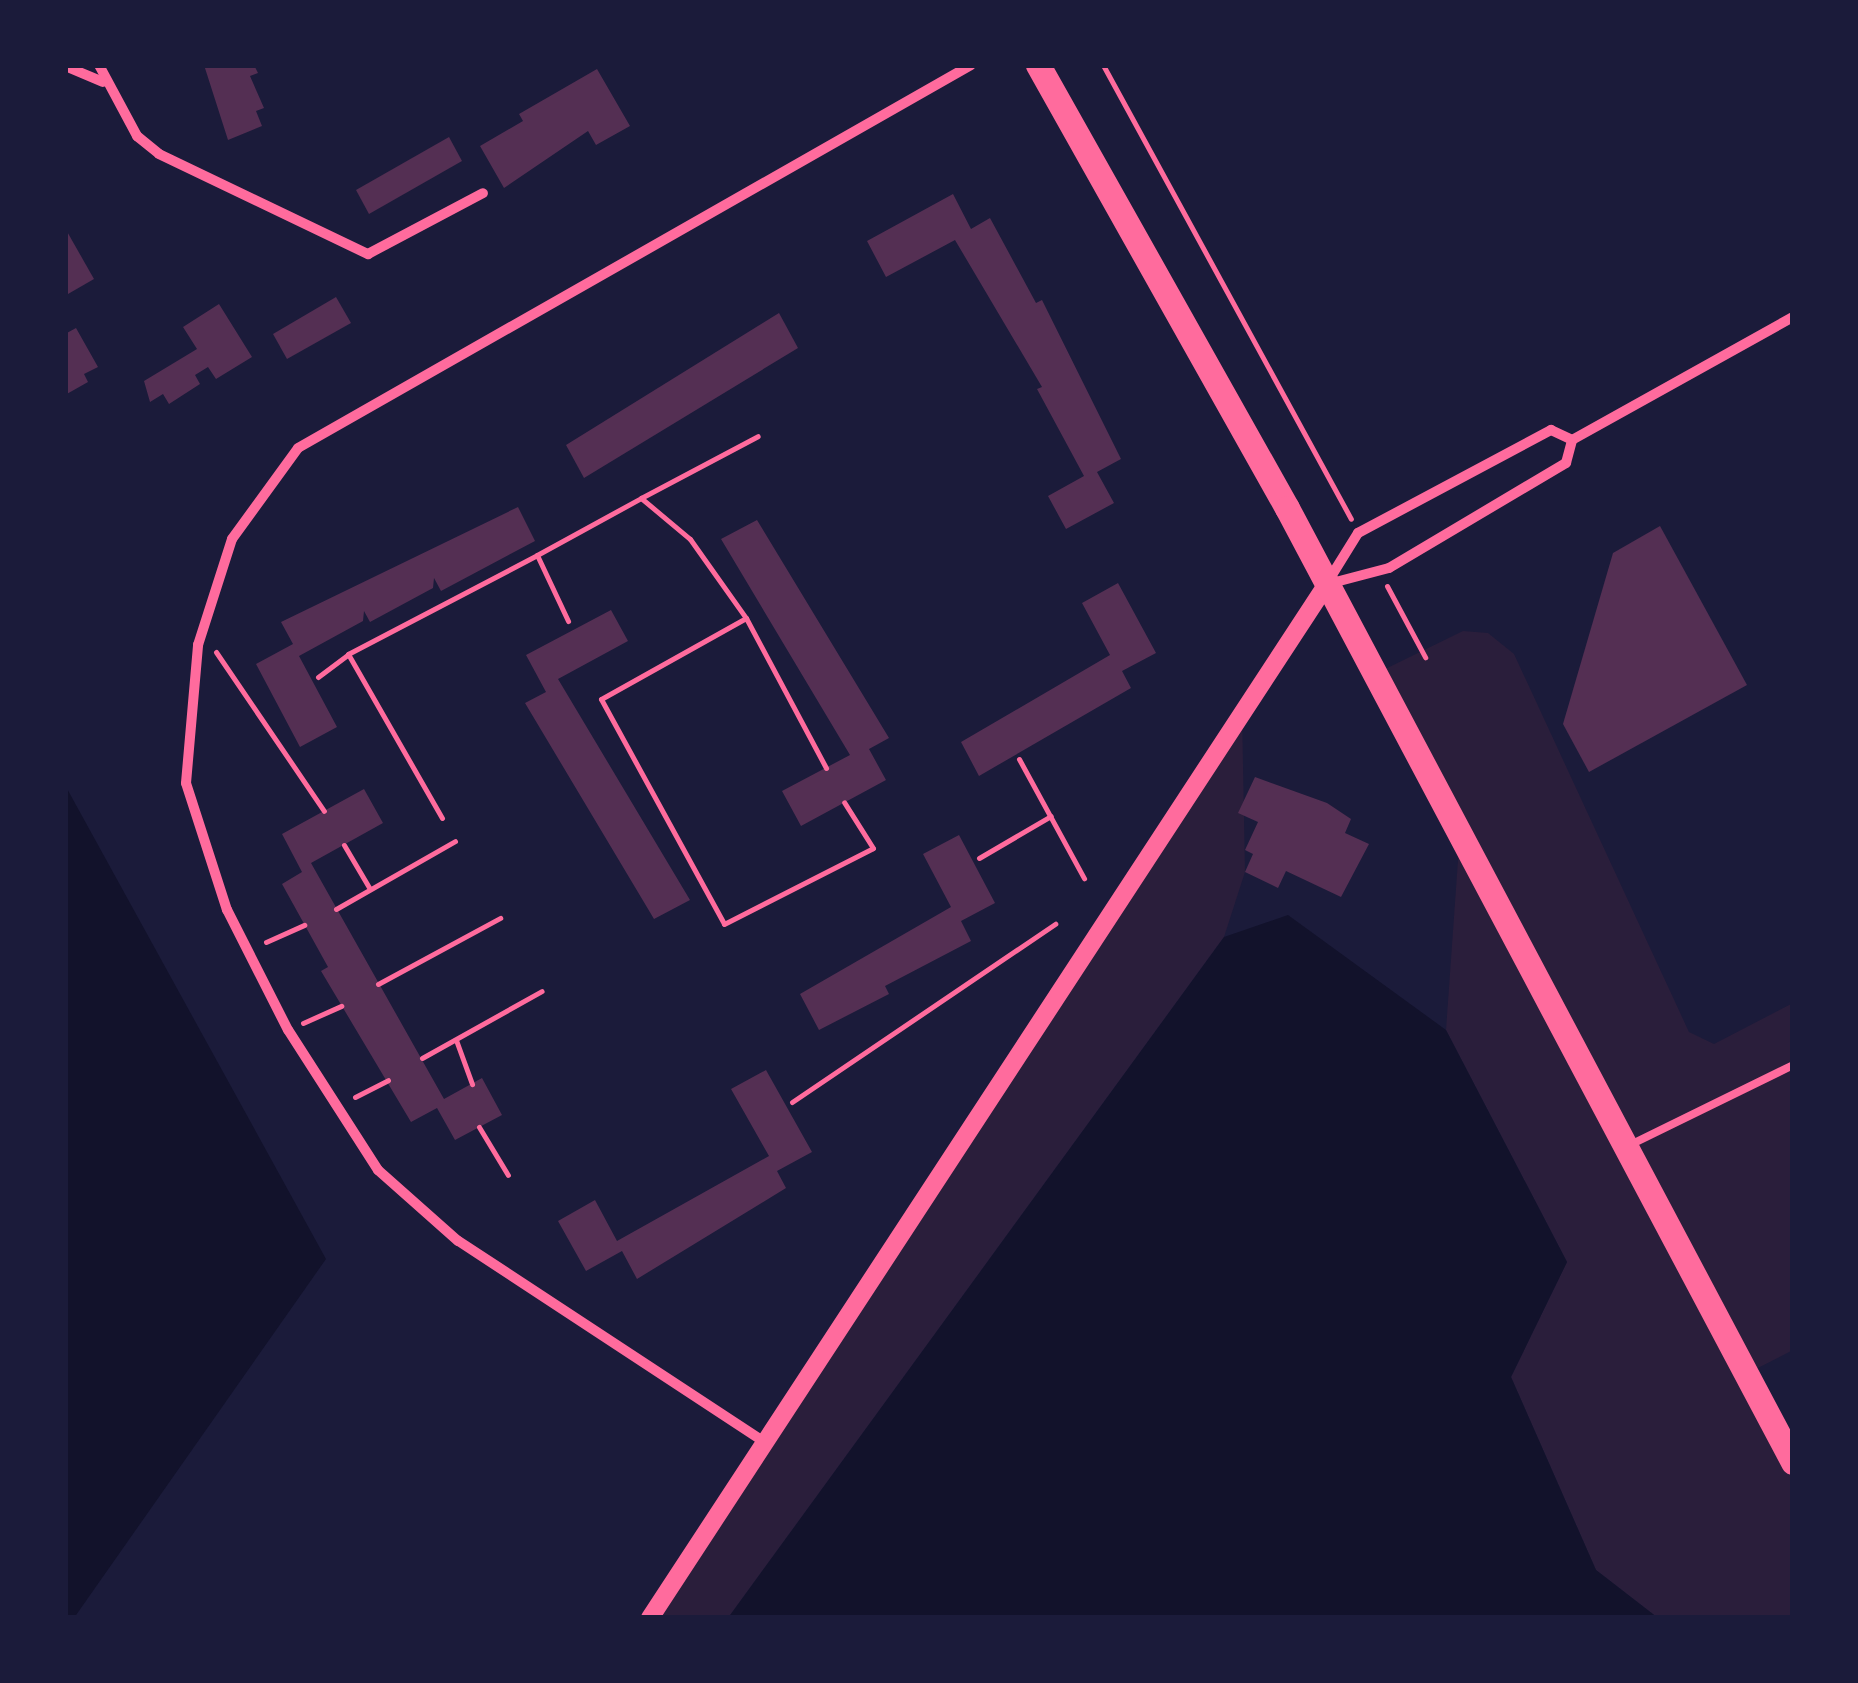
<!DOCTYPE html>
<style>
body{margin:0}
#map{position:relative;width:1858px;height:1683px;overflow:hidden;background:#1b1b3a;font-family:Mulish,sans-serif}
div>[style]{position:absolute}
.green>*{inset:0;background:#2a1e3b}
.water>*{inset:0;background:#12122b}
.building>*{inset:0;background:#542f53}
.path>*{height:5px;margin:-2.5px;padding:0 2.5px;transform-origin:2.5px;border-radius:2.5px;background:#ff6b9d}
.service>*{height:8px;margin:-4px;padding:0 4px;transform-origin:4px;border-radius:4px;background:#ff6b9d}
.minor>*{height:10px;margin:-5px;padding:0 5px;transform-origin:5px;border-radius:5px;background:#ff6b9d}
.tertiary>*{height:18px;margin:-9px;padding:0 9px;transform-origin:9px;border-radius:9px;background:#ff6b9d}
.primary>*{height:25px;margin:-12.5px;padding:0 12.5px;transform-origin:12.5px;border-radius:12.5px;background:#ff6b9d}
span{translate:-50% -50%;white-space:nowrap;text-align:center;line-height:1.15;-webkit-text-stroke:10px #1b1b3a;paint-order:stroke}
.frame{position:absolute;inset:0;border:68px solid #1b1b3a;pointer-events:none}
</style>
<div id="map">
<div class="green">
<i style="clip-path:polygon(1463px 631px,1488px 633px,1514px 654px,1689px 1032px,1714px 1044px,1793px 1003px,1793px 1350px,1748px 1373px,1793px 1462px,1793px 1618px,1658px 1618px,1596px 1570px,1511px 1377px,1567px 1262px,1446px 1030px,1460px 832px,1375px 674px)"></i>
<i style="clip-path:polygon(1242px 711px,1245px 872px,1224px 937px,728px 1618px,650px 1618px)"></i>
</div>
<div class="water">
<i style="clip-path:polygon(65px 785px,326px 1259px,74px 1618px,65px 1618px)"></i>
<i style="clip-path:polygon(1288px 915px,1446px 1030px,1567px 1262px,1511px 1377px,1596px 1570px,1658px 1618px,728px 1618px,1224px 937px)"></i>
</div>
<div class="building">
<i style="clip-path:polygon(204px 65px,254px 65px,258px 73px,250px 76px,264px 108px,256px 111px,262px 126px,228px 140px)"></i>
<i style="clip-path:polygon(597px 69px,630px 126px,596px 145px,588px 131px,504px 188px,480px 146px,523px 121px,519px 114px)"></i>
<i style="clip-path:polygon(449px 137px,462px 161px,369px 214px,356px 190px)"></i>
<i style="clip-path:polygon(953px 194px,971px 229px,990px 218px,1036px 303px,1042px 300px,1121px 459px,1097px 472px,1114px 503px,1066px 529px,1048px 496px,1084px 476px,1037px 389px,1042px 387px,955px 240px,886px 277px,867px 241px)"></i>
<i style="clip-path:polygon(65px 228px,94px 279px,68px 294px,65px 289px)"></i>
<i style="clip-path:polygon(336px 297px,351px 323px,287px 359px,273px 334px)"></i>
<i style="clip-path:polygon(219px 304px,252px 357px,216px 379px,208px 367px,195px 375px,200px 384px,169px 404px,163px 394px,150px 402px,144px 381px,197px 349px,183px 327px)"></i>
<i style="clip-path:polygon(779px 313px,798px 348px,584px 478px,566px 445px)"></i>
<i style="clip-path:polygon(76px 328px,98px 367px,84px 374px,88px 382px,65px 395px,65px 334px)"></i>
<i style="clip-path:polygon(518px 507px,535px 541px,441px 591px,434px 578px,433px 588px,370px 622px,364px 611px,363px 621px,299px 656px,337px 727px,300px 747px,256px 664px,293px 644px,281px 622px)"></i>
<i style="clip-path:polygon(757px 520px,889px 738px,869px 749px,886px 780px,801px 826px,782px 791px,850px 755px,721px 539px)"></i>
<i style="clip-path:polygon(1660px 526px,1747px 685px,1589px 772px,1563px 724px,1613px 553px)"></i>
<i style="clip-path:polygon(1118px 583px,1156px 653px,1122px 671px,1131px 688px,979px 776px,961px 742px,1110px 655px,1082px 603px)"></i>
<i style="clip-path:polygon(611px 610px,628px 641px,558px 679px,690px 900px,654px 919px,525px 703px,546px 692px,526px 655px)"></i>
<i style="clip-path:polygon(1255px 777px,1327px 803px,1351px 819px,1345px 833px,1369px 844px,1341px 897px,1286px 871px,1278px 888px,1245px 872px,1253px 854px,1245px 850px,1258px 822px,1238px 813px)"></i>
<i style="clip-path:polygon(364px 789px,383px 823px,311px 863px,444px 1099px,482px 1078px,502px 1115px,455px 1140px,437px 1108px,411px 1122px,321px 971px,328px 967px,282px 884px,302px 872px,282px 834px)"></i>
<i style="clip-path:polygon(959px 835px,995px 903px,961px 921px,971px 941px,885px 986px,889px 994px,819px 1030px,800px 994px,951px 907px,923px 854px)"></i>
<i style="clip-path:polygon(766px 1070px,812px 1152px,777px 1171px,786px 1188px,637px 1279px,622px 1251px,586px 1271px,558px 1221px,595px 1200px,617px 1241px,769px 1156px,731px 1089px)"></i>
</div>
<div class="path">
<i style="left:1103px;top:65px;width:517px;rotate:61.35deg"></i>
<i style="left:641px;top:498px;width:132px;rotate:-27.9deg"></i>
<i style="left:537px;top:555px;width:119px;rotate:-28.7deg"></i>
<i style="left:641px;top:498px;width:64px;rotate:39.9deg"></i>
<i style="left:690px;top:539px;width:97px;rotate:54.7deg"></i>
<i style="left:746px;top:618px;width:170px;rotate:61.9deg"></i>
<i style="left:1387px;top:586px;width:81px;rotate:61.8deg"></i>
<i style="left:746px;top:618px;width:166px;rotate:150.8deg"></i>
<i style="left:601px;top:699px;width:256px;rotate:61.3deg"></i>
<i style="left:724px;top:924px;width:167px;rotate:-27deg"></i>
<i style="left:873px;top:848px;width:54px;rotate:-122.2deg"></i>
<i style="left:216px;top:652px;width:192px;rotate:55.8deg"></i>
<i style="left:318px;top:677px;width:38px;rotate:-37deg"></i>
<i style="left:1019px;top:759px;width:136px;rotate:61.4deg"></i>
<i style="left:442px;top:818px;width:189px;rotate:-119.8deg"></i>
<i style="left:348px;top:654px;width:213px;rotate:-27.6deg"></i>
<i style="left:537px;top:555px;width:73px;rotate:64.8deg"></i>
<i style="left:344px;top:845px;width:51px;rotate:59.4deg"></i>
<i style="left:979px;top:858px;width:83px;rotate:-30.3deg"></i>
<i style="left:336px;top:909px;width:137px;rotate:-29.7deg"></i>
<i style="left:266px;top:942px;width:42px;rotate:-24.1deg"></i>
<i style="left:378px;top:984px;width:139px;rotate:-28.4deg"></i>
<i style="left:303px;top:1023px;width:42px;rotate:-24.1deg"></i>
<i style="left:456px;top:1040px;width:47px;rotate:70deg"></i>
<i style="left:422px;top:1058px;width:137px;rotate:-29.2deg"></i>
<i style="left:355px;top:1097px;width:37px;rotate:-27deg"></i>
<i style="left:792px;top:1102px;width:318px;rotate:-34.1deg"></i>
<i style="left:479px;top:1127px;width:56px;rotate:58.9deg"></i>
</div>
<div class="service">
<i style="left:1632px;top:1144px;width:179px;rotate:-26.1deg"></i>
</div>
<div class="minor">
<i style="left:99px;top:65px;width:81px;rotate:61.8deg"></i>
<i style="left:137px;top:136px;width:28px;rotate:39deg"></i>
<i style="left:159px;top:154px;width:232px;rotate:25.6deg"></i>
<i style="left:368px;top:254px;width:130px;rotate:-27.9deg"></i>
<i style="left:65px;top:66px;width:41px;rotate:22.8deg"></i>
<i style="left:1327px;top:583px;width:59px;rotate:-58.2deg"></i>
<i style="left:1358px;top:533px;width:219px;rotate:-28.1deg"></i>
<i style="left:1551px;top:430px;width:23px;rotate:25deg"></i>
<i style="left:1328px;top:584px;width:63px;rotate:-14.7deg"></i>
<i style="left:1389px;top:568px;width:206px;rotate:-30.7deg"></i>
<i style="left:1566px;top:463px;width:24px;rotate:-75deg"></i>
<i style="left:1572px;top:440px;width:253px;rotate:-29.1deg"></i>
<i style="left:763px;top:1441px;width:365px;rotate:-146.7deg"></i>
<i style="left:458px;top:1241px;width:107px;rotate:-138.4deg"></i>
<i style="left:378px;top:1170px;width:166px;rotate:-122.7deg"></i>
<i style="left:288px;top:1030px;width:135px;rotate:-116.9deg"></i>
<i style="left:227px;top:910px;width:133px;rotate:-107.9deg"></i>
<i style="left:186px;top:783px;width:139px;rotate:-85deg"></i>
<i style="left:198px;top:645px;width:111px;rotate:-72.2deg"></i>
<i style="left:232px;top:539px;width:112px;rotate:-54deg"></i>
<i style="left:298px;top:448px;width:774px;rotate:-29.64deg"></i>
</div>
<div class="tertiary">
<i style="left:650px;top:1618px;width:1236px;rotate:-56.79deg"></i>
</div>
<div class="primary">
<i style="left:1038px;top:65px;width:508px;rotate:60.66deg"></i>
<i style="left:1287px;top:508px;width:1080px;rotate:62.06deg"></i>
</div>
<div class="frame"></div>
</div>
